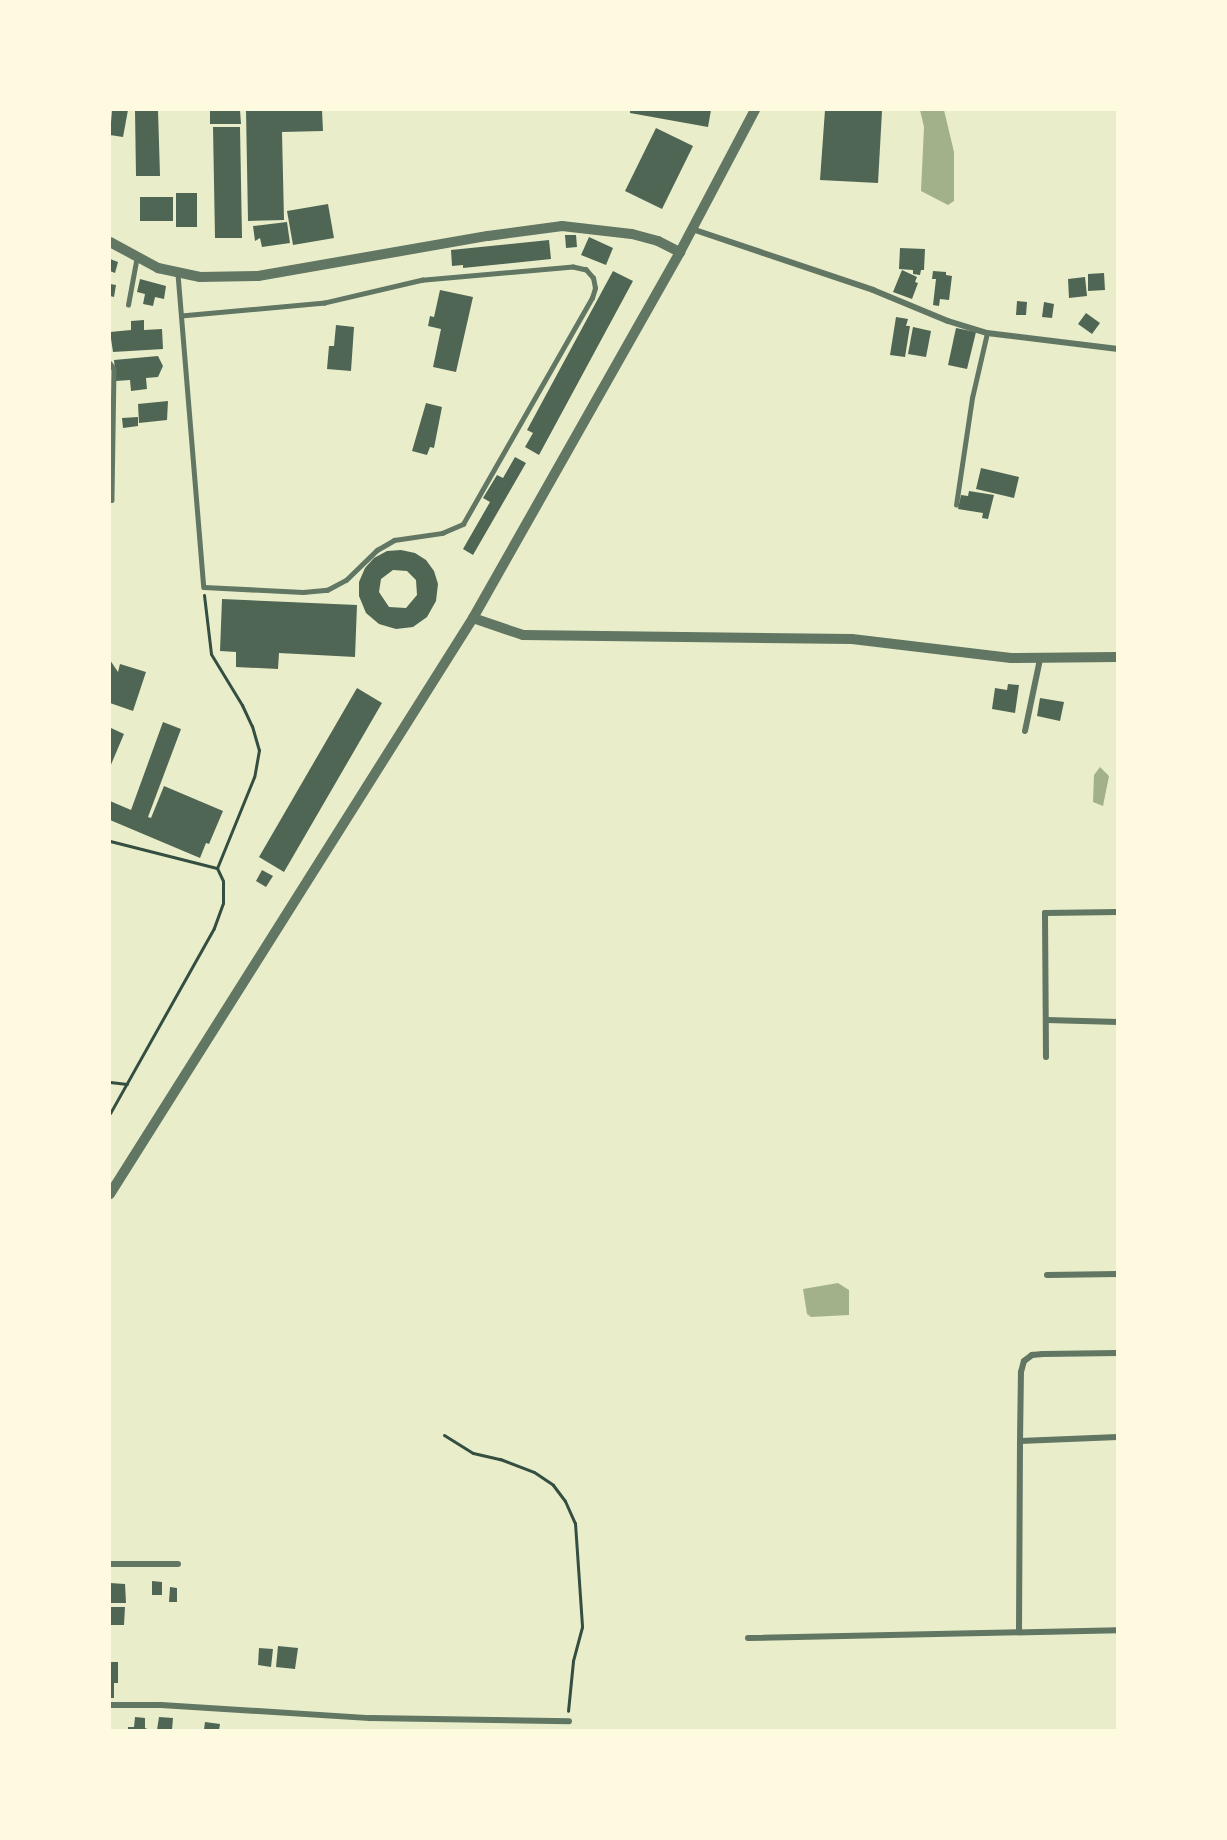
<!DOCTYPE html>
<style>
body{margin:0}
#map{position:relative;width:1227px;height:1840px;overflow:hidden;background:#e9edc9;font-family:"Public Sans",sans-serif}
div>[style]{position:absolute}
.water>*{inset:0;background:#a3b18a}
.building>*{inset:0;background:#4f6655}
.path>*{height:3px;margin:-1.5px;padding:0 1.5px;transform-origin:1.5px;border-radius:1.5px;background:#344e41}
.service>*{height:4.5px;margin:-2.25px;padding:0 2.25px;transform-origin:2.25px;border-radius:2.25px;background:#617663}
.minor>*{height:6px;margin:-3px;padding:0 3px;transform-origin:3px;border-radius:3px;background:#617663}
.tertiary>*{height:10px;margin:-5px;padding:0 5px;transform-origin:5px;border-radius:5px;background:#617663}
span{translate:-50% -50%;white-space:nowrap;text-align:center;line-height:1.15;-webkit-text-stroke:4.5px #fefae0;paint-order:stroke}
.frame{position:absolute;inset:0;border:111px solid #fefae0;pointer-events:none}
</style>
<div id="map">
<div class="water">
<i style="clip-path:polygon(920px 110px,944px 110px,954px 152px,954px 201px,948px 205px,921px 191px,924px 127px)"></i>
<i style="clip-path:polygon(1100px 767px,1109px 776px,1103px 806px,1093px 802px,1094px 775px)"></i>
<i style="clip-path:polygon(838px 1283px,849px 1290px,849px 1315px,811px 1317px,807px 1314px,803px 1289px)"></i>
</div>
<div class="building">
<i style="clip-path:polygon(112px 110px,128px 110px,123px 137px,110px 135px)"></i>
<i style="clip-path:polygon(135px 110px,158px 110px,160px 176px,136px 176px)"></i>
<i style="clip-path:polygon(210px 110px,240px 110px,241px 124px,210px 124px)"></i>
<i style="clip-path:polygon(246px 110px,322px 110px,323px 131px,282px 132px,284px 220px,248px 221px)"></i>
<i style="clip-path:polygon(630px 110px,711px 110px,708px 127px,630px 113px)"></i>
<i style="clip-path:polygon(825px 110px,882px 111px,878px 183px,820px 180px)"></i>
<i style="clip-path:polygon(213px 127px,240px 127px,242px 238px,215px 238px)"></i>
<i style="clip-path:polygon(656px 128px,693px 146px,662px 209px,625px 191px)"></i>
<i style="clip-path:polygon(176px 193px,197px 193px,197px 227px,176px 227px)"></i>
<i style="clip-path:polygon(140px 197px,173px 197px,173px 221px,140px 221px)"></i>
<i style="clip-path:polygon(328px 204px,334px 238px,293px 245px,287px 211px)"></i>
<i style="clip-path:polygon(287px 222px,290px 243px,262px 247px,260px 238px,255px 241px,253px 226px)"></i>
<i style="clip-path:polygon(565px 235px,576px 235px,577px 247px,566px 248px)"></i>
<i style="clip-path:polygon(589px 237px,613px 248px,606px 265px,581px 255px)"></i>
<i style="clip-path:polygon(549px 240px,551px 259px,463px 268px,463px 265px,452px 266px,451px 250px)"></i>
<i style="clip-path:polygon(900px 248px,925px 249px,924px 270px,921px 270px,920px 275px,913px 274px,913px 270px,899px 269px)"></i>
<i style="clip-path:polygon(110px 259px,118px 262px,115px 273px,110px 271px)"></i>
<i style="clip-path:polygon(902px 270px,917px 277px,915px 282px,918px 283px,912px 299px,893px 292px)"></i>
<i style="clip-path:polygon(613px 271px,633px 281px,539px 455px,525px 447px,533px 433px,527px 430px)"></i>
<i style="clip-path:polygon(933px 271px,946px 272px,946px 275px,952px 276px,949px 300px,940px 299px,939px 306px,933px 305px,936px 279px,932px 279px)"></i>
<i style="clip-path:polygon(1104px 273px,1105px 290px,1088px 291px,1088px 274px)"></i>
<i style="clip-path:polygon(1085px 277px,1087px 296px,1069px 298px,1068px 279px)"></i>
<i style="clip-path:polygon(140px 279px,166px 286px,164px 299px,155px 297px,153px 306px,143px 304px,145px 294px,137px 292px)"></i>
<i style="clip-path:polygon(110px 284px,116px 285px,114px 297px,110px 296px)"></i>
<i style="clip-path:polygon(440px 290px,473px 297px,456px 372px,433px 367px,441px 329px,428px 326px,430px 316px,434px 317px)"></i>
<i style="clip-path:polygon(1017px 301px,1027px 302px,1026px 315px,1016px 315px)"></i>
<i style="clip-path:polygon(1044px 302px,1054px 304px,1052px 318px,1042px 317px)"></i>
<i style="clip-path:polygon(1086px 313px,1100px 323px,1092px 334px,1078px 324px)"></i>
<i style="clip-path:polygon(896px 317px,908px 319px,906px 326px,910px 326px,905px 357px,890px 355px)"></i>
<i style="clip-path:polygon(144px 320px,144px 330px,162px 329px,163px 349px,113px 352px,110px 332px,131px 330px,131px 321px)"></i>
<i style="clip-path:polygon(336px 325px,354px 327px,351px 371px,327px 369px,329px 346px,334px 346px)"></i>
<i style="clip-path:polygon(913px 327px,931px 331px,926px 357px,908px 354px)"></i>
<i style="clip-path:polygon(956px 328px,976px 332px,967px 369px,948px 365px)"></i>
<i style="clip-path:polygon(158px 356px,163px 366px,158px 377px,146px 378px,147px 389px,131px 391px,130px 380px,116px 381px,114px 360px)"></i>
<i style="clip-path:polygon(168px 401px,167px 420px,139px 423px,138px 404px)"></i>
<i style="clip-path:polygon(426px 403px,442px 407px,434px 448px,430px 447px,427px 455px,412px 451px)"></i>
<i style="clip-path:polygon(138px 417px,138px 426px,123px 428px,122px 418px)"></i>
<i style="clip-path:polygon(515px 457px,526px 463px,473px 555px,463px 549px,490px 502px,483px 498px,497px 475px,503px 478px)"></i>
<i style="clip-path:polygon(981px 468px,1019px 477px,1014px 498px,976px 489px)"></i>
<i style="clip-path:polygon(969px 491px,994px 495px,988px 519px,982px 518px,983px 513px,958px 509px,961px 495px,968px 496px)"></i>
<i style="clip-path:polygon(evenodd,401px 550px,415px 553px,426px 560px,434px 571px,438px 584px,436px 601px,427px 617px,413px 627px,396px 629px,379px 624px,366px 613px,359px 596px,359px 582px,365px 568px,374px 558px,387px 551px,401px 550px,393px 570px,407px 571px,416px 580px,417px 595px,406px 608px,389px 607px,379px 592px,381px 579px,393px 570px)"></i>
<i style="clip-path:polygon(222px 599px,357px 605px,355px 657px,279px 653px,278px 669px,236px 667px,236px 652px,220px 651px)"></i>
<i style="clip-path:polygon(110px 660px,118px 672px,120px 664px,146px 672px,133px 711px,110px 703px)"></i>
<i style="clip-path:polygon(1008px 684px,1019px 685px,1015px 713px,992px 709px,995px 688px,1007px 690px)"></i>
<i style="clip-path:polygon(357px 688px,382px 703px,284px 872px,259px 857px)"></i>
<i style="clip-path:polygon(1040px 698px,1064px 702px,1060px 721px,1037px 716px)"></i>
<i style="clip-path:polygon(163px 722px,181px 729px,148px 817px,151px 818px,164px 786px,223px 811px,209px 844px,206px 843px,200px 858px,110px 820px,110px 801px,131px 810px)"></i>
<i style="clip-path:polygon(111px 728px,124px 734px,110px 767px,110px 731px)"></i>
<i style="clip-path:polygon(262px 870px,273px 876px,266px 887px,256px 881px)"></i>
<i style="clip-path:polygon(152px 1581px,162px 1582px,162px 1595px,152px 1595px)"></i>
<i style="clip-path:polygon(110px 1583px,125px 1584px,126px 1603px,110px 1603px)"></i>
<i style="clip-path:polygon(170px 1587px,177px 1588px,177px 1602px,169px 1602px)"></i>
<i style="clip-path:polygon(110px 1607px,125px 1607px,124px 1625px,110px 1625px)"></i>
<i style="clip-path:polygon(278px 1646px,298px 1648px,295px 1669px,276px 1667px)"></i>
<i style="clip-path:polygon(259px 1648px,273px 1649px,271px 1667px,258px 1665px)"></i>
<i style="clip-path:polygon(110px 1662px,118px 1662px,118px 1683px,114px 1683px,114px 1698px,110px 1698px)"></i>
<i style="clip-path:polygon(135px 1717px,145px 1718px,145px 1728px,150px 1730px,128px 1730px,128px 1727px,134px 1727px)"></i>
<i style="clip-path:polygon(159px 1717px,173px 1718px,172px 1730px,157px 1730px)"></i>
<i style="clip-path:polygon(205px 1722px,220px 1724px,219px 1730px,204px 1730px)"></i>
</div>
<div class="path">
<i style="left:204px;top:595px;width:59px;rotate:83.2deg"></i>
<i style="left:211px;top:654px;width:60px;rotate:58.7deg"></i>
<i style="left:242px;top:705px;width:23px;rotate:65deg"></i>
<i style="left:252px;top:726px;width:25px;rotate:74deg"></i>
<i style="left:259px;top:750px;width:27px;rotate:100deg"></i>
<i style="left:254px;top:777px;width:98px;rotate:112.1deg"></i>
<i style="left:110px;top:841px;width:110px;rotate:14.2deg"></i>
<i style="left:217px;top:868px;width:14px;rotate:65deg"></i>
<i style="left:223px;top:881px;width:22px;rotate:90deg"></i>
<i style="left:223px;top:903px;width:27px;rotate:110deg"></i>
<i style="left:214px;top:928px;width:212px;rotate:119.3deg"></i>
<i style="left:110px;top:1082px;width:17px;rotate:7deg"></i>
<i style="left:444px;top:1435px;width:34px;rotate:32deg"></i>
<i style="left:473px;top:1453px;width:28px;rotate:13deg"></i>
<i style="left:500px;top:1459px;width:36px;rotate:21deg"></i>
<i style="left:534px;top:1472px;width:23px;rotate:34deg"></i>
<i style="left:553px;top:1485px;width:20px;rotate:53deg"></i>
<i style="left:565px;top:1501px;width:24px;rotate:66deg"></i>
<i style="left:575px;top:1523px;width:104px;rotate:86.1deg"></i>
<i style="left:582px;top:1627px;width:35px;rotate:105deg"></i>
<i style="left:573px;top:1661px;width:50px;rotate:95.7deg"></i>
</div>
<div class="service">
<i style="left:178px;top:274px;width:314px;rotate:85.3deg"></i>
<i style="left:204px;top:587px;width:99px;rotate:2.9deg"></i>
<i style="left:303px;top:592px;width:24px;rotate:-5deg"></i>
<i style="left:327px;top:590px;width:21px;rotate:-28deg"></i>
<i style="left:346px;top:580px;width:43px;rotate:-44.1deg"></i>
<i style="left:377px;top:550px;width:20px;rotate:-30deg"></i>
<i style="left:394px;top:540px;width:49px;rotate:-8.3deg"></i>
<i style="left:442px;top:533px;width:23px;rotate:-23deg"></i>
<i style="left:463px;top:524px;width:260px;rotate:-60.3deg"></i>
<i style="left:592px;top:298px;width:10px;rotate:-73deg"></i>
<i style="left:595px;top:288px;width:10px;rotate:-101deg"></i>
<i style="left:593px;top:278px;width:11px;rotate:-131deg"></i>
<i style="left:586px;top:270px;width:13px;rotate:-167deg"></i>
<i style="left:573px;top:267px;width:151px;rotate:175deg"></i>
<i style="left:423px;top:280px;width:101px;rotate:166.8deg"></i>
<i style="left:325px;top:303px;width:144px;rotate:174.8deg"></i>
<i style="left:128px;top:305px;width:50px;rotate:-79.6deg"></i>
<i style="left:110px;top:363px;width:7px;rotate:56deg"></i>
<i style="left:114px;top:369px;width:131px;rotate:90.9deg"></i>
<i style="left:956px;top:505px;width:108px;rotate:-81.5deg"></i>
<i style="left:972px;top:398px;width:67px;rotate:-77deg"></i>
</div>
<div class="minor">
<i style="left:692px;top:229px;width:191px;rotate:18.6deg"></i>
<i style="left:873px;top:290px;width:81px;rotate:22.5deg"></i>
<i style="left:948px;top:321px;width:41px;rotate:17.1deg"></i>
<i style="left:987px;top:333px;width:132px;rotate:7deg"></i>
<i style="left:1025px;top:731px;width:74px;rotate:-78.2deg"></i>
<i style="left:1047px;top:1020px;width:71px;rotate:1.6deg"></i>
<i style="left:1046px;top:1057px;width:144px;rotate:-90.4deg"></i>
<i style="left:1045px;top:913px;width:73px;rotate:-0.8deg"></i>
<i style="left:1047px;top:1275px;width:71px;rotate:-0.8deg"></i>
<i style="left:1020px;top:1441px;width:98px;rotate:-2.3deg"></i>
<i style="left:110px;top:1564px;width:68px"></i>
<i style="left:1019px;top:1631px;width:190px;rotate:-89.7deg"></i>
<i style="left:1020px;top:1441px;width:69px;rotate:-89.2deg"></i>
<i style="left:1021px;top:1372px;width:11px;rotate:-75deg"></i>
<i style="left:1024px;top:1361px;width:10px;rotate:-37deg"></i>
<i style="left:1032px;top:1355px;width:11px;rotate:-5deg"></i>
<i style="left:1043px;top:1354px;width:75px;rotate:-0.8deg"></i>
<i style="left:748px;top:1638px;width:370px;rotate:-1.2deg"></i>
<i style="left:110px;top:1705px;width:51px"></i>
<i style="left:161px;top:1705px;width:209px;rotate:3.6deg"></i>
<i style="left:370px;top:1718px;width:199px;rotate:0.9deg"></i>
</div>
<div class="tertiary">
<i style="left:110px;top:242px;width:55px;rotate:28.4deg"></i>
<i style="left:158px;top:268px;width:43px;rotate:12.1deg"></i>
<i style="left:200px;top:277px;width:58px;rotate:-1deg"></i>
<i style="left:258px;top:276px;width:233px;rotate:-9.9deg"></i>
<i style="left:488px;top:236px;width:75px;rotate:-7.7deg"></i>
<i style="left:562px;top:226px;width:70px;rotate:6.5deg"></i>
<i style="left:632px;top:234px;width:27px;rotate:15deg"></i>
<i style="left:658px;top:241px;width:25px;rotate:27deg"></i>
<i style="left:473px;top:618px;width:53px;rotate:18.8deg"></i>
<i style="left:523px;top:635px;width:329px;rotate:0.7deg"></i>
<i style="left:852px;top:639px;width:160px;rotate:6.8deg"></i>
<i style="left:1011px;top:658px;width:107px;rotate:-0.5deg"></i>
<i style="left:110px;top:1194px;width:681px;rotate:-57.78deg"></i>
<i style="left:473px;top:618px;width:420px;rotate:-60.5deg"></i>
<i style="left:680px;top:252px;width:161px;rotate:-62.2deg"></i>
</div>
<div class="frame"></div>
</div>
